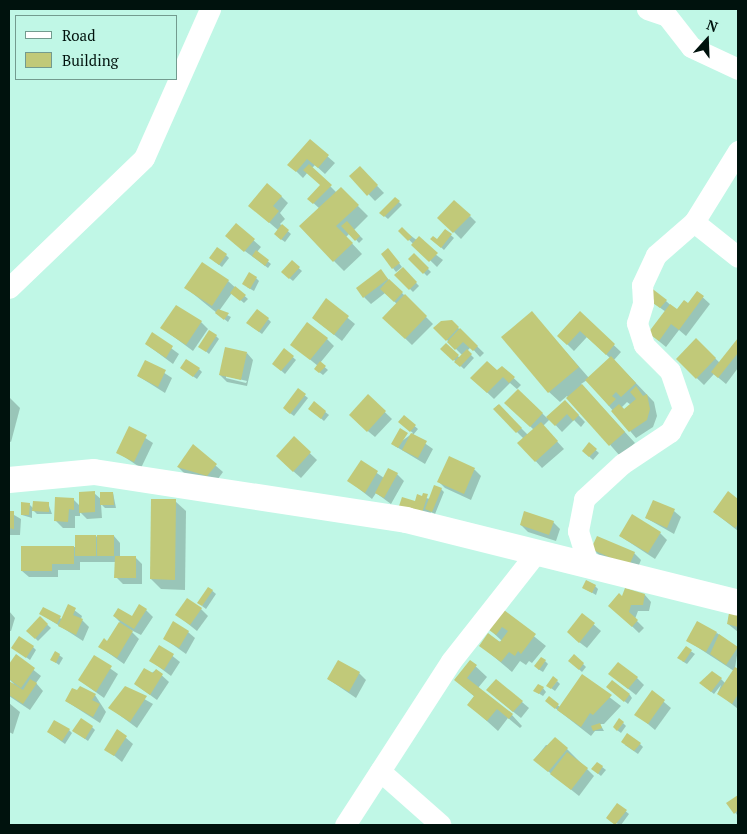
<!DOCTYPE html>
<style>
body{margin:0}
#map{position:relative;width:747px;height:834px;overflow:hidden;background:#c0f7e6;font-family:"PT Serif",serif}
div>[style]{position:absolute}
.shadow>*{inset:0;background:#0003}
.building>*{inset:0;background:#c1c979}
.minor>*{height:21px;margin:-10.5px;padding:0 10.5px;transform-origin:10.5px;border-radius:10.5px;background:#fff}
.major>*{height:26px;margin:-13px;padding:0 13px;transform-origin:13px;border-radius:13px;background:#fff}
span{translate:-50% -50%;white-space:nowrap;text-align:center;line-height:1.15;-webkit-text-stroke:5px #c0f7e6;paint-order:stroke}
.frame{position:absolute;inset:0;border:10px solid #00120d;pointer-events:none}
.legend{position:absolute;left:15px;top:15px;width:162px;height:65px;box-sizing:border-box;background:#c0f7e6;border:1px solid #739b8f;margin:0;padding:6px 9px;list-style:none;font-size:15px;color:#00120d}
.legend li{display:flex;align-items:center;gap:10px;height:25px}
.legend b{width:25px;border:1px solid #739b8f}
.north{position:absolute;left:682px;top:15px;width:50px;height:50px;-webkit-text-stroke:4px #c0f7e6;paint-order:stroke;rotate:20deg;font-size:14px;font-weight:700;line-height:20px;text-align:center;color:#00120d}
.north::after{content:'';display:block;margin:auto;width:18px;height:22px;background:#00120d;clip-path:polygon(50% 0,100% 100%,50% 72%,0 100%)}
</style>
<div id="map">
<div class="shadow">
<i style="clip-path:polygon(310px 141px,335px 163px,325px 174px,315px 165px,312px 168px,337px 193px,341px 189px,368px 216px,354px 230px,363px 239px,359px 243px,350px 233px,346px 237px,362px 254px,344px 271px,334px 261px,320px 209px,309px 199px,322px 186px,308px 172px,303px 178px,296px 171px)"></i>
<i style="clip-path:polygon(360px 168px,384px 193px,375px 201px,351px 176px)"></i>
<i style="clip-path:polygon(281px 196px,288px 203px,280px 213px,285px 219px,280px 224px,291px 234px,285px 242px,278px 237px,278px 230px,250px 206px)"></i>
<i style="clip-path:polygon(395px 198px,402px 205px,388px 219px,381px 213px)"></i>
<i style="clip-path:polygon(470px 216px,476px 222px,461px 239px,446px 224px)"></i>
<i style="clip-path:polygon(236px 225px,261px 247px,257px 252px,271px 264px,268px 268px,234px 243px)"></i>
<i style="clip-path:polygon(402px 229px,443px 260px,437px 267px,400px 231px)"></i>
<i style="clip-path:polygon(445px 230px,454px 238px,444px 250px,432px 239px,437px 241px)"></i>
<i style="clip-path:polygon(391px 253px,402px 267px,396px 272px,382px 254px)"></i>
<i style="clip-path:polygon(226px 255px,229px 258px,222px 267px,214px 261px)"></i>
<i style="clip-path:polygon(414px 255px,431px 272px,427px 276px,410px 259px)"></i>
<i style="clip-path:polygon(292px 262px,302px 271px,293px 281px,282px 272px)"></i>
<i style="clip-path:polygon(403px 269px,419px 286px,413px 292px,396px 275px)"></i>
<i style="clip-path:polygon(380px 271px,433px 324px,412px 345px,384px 318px,397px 304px,385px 293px,371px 304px,364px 297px)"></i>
<i style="clip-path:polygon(256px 278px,259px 281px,254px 291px,247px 287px)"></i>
<i style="clip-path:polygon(228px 281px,248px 299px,244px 303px,232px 293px,219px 311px,231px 317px,228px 322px,186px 288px)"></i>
<i style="clip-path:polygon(697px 292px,710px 304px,686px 336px,679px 330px,666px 347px,649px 333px,666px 312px,648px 299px,666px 301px,677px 311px,688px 305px)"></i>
<i style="clip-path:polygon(326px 300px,355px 324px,342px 341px,313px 318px)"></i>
<i style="clip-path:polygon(evenodd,532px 313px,589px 378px,610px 358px,587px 337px,574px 351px,559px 336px,580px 313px,621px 352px,614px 360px,654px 402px,657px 416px,653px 427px,636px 438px,587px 380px,581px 384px,635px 443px,620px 456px,567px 396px,560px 402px,549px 392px,503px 337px,532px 313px,627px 402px,631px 405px,625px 410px,622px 407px,627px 402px)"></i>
<i style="clip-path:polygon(268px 319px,271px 322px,262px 334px,251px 326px)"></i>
<i style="clip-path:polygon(201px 322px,208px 329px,193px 351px,162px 328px)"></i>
<i style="clip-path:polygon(452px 322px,484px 353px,480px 357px,471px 347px,467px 351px,474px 358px,464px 369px,442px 349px,446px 345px,460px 358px,462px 355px,435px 328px)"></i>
<i style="clip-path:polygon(152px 334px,179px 354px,173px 364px,146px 344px)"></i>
<i style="clip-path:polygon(216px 336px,219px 339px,209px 354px,203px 349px)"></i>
<i style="clip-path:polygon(327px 339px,334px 346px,320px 363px,328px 370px,323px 375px,315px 369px,318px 366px,291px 344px)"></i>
<i style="clip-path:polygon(696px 340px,720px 363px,738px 340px,738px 368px,726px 384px,714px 374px,704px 385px,677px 359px)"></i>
<i style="clip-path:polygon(285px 350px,296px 360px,285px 374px,276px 366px)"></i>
<i style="clip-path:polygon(evenodd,247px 353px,253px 360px,247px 386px,227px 382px,220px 375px,247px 353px,226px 376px,247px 381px,246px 383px,226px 378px,226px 376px)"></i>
<i style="clip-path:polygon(146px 361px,172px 378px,165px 393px,138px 376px)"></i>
<i style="clip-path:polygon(502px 367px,521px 385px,517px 389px,547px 418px,565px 401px,585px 422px,581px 427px,574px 420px,562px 432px,550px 419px,543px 426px,564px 449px,542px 468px,519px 443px,524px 439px,494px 409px,498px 405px,528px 435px,534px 430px,506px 403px,518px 390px,510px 383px,494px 399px,472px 378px,497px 372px)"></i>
<i style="clip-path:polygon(181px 368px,199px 369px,202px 372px,197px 379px)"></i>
<i style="clip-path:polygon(298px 390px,308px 398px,294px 416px,287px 411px)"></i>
<i style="clip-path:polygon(368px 396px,392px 419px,375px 437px,357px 422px)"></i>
<i style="clip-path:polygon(9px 397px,20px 408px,11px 442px,9px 441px)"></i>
<i style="clip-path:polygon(314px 403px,329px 415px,324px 421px,312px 411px)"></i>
<i style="clip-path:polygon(404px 417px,418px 429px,413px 435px,433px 449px,425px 464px,395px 446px,413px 433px,403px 425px)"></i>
<i style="clip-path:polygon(130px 428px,153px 443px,141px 468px,117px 452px)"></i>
<i style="clip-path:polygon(294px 438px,317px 460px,301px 478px,284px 463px)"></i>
<i style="clip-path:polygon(589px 444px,599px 453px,593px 460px,583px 451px)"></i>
<i style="clip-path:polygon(193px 446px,223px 472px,215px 483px,185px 474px,178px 467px)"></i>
<i style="clip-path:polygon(449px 458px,475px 470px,481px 476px,471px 500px,445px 488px,439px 482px)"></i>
<i style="clip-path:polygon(361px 462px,384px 478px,397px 474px,404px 481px,391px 504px,376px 493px,372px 499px,349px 481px)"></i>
<i style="clip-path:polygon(441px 489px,444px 492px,435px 514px,431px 512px,429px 519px,415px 503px,418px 496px,430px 499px)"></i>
<i style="clip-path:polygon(94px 493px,102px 500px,113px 493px,116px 508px,105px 508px,101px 504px,102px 518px,87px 519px,80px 512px,80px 516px,75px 516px,75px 528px,63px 528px,56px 521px,73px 499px,80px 506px)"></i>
<i style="clip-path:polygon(728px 493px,738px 500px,738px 531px,714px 512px)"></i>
<i style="clip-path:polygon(175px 501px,186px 511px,185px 590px,161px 589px,151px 579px)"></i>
<i style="clip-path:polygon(48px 503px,52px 514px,37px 514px,32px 509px,32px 518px,22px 515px,29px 504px,34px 509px)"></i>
<i style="clip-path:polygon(674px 511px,681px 517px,674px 534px,646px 518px)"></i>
<i style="clip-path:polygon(9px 512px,21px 519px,20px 535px,9px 535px)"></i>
<i style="clip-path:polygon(553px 522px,560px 529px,556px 541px,528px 532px,521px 525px)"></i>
<i style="clip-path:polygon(660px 533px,667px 540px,655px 559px,620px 536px)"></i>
<i style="clip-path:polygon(114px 536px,120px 543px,120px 557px,135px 557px,142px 564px,142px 584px,123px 584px,116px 577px,116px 562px,80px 562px,80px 570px,58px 570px,58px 577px,29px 577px,22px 571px,22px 547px,76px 547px,76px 537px)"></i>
<i style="clip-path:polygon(593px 549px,634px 553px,641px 560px,636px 572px,600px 556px)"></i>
<i style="clip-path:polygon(595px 586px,598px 589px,596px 595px,584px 588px)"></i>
<i style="clip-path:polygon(209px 588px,216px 594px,206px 609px,202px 606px)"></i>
<i style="clip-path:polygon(645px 595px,651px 602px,649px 611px,638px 611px,635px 619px,644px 628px,639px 633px,615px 610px,622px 598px)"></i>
<i style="clip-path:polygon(69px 606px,82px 616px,81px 619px,89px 627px,83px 641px,41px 614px,63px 619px)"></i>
<i style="clip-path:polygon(201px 609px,208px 616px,197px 631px,177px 615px)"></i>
<i style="clip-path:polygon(146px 610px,153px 617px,141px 635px,129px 629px,139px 639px,124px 664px,100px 647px,108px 643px,120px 622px,114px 616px,132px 618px)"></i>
<i style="clip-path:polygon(9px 611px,15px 618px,11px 631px,9px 631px)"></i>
<i style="clip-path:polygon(504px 612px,546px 646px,532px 663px,529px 661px,526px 665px,520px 661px,512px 672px,480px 645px,502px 641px,487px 627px)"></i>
<i style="clip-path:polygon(583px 615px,601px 631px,587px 648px,575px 639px)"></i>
<i style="clip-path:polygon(730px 615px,738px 616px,738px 632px,728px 624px)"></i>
<i style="clip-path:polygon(40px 618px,51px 628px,38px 641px,28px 631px)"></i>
<i style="clip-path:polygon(188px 632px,195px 638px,186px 654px,165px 639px)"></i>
<i style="clip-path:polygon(717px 633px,738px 649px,735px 668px,738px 670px,738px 709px,718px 693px,721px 685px,714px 694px,704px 686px,721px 679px,725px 683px,734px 671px,688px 641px)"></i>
<i style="clip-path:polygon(160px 646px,180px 662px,171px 676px,151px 661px)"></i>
<i style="clip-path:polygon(33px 647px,36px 650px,30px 660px,16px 650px)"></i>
<i style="clip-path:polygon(686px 648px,695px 654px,687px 664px,682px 661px)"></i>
<i style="clip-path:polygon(59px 655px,63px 658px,59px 665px,55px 662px)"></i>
<i style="clip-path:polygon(16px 656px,41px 676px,36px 683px,43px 691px,30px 710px,9px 696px,9px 682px,14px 684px,9px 679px,9px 667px)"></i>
<i style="clip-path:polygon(94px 657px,118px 674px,104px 698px,79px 680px)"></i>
<i style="clip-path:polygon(470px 661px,487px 677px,478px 688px,512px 715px,522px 726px,520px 728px,508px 718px,498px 731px,469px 705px,475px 697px,455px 680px)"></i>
<i style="clip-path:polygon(545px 661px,548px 664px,543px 672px,538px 669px)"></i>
<i style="clip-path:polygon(573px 664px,583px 664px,586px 667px,582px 672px)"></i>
<i style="clip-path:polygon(156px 670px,169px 682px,157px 700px,135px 684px)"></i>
<i style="clip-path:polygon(359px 673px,366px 680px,356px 698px,328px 679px)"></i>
<i style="clip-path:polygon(582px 676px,621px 706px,604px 724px,600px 724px,604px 731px,595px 731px,591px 736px,550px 704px,549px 698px,560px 707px)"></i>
<i style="clip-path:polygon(637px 678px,644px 685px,636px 695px,617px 680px)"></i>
<i style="clip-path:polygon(557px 681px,560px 684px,555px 691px,551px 688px)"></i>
<i style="clip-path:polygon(125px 688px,153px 704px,137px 728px,110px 708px)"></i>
<i style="clip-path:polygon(543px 688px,546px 692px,543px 696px,535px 691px)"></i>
<i style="clip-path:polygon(611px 690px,630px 695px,632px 698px,628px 704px)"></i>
<i style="clip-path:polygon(652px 692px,671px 708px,655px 730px,636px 714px)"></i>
<i style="clip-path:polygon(95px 695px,106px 712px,100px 723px,66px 701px)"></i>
<i style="clip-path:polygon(495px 697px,522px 702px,529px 708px,521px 718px)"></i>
<i style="clip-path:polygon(9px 703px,20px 712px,13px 734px,9px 732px)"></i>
<i style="clip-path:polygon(623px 723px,626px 726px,621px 733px,617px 730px)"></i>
<i style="clip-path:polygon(92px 727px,95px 730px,88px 741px,74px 731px)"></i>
<i style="clip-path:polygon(69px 730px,72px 733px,65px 744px,51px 734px)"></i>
<i style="clip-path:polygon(118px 731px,133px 744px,122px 762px,106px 749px)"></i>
<i style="clip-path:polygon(640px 744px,643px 747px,638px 754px,625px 745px)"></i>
<i style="clip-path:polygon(546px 745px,567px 749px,594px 776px,579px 796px,534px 760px)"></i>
<i style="clip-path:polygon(597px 763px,606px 770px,601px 776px,596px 772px)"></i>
<i style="clip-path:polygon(738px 796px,738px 816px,728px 804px)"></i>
<i style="clip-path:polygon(618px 805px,629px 814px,621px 825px,610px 821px)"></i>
</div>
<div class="building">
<i style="clip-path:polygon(310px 139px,329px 155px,318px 168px,307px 159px,296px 172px,287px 165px)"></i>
<i style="clip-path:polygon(309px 164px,332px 185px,313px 204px,307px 199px,320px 185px,303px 170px)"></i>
<i style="clip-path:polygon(360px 166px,378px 185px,367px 196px,349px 176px)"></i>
<i style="clip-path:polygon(267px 183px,282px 196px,273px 206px,279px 211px,269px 223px,248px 206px)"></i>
<i style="clip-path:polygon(341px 187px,359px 205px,336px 226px,353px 243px,333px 262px,299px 226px)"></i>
<i style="clip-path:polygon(395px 197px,400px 201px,384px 217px,379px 213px)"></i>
<i style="clip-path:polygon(454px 200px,471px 215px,453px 233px,437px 218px)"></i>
<i style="clip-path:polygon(347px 221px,360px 236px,355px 241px,341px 226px)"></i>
<i style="clip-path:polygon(236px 223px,255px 239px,244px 252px,225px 236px)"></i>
<i style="clip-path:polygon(282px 224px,289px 230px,281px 240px,274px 234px)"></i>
<i style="clip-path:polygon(402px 227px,412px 237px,408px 241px,398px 231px)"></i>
<i style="clip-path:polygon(445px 229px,452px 234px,441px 248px,430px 239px,433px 236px,437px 239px)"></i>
<i style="clip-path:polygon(419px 236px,438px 253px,429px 262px,411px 245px)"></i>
<i style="clip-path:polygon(217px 247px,227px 254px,219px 265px,209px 258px)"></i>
<i style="clip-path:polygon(388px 248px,400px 263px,392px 269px,381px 254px)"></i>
<i style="clip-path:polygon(256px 250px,269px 260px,265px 266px,252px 256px)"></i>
<i style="clip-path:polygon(414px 253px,429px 268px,423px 274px,408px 259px)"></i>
<i style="clip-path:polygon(292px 260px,300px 267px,289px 279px,281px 272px)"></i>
<i style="clip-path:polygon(202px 262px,229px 280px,212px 306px,184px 288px)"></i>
<i style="clip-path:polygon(403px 267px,417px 282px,409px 290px,394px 275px)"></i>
<i style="clip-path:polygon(381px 269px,388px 279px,363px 298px,356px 288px)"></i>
<i style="clip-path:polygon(249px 272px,257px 277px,250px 289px,242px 284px)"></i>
<i style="clip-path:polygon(389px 279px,403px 292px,394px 302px,380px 289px)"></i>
<i style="clip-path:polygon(235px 286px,246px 295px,240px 301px,230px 293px)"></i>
<i style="clip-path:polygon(650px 287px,667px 300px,660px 308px,643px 296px)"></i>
<i style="clip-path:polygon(697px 291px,704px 296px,679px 330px,671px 324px,659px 341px,648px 333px,670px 304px,677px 309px,684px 300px,688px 303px)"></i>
<i style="clip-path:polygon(405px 294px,427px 316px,405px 339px,382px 318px)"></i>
<i style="clip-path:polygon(326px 298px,349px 316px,334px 335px,312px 318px)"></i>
<i style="clip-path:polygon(176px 305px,202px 321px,186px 345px,160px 328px)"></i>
<i style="clip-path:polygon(218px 309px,229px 313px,224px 320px,215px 313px)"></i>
<i style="clip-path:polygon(257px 309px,269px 318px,259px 332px,246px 323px)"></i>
<i style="clip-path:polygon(532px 311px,579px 367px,548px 393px,501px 337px)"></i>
<i style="clip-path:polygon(580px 311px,615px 344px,606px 355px,580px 331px,567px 345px,557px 336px)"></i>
<i style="clip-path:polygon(452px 320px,459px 327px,446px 341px,433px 328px,441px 321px)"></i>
<i style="clip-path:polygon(307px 322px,328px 338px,310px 360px,290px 345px)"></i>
<i style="clip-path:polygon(460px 328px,478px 346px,473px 351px,463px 342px,455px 350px,447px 342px)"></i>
<i style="clip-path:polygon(209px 330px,217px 335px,206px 352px,198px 347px)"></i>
<i style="clip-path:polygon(152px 332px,173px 346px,166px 358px,145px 344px)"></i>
<i style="clip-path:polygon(696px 338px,716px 358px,696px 379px,676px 359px)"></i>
<i style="clip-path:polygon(738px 338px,738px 353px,718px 378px,711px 372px)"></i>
<i style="clip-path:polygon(446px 343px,459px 355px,453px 361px,440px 349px)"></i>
<i style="clip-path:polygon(225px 347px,247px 352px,241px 380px,219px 375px)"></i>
<i style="clip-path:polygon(284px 348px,294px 356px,281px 371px,272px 364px)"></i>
<i style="clip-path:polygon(467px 349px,472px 354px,460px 367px,454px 362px)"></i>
<i style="clip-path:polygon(611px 356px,636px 383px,621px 397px,616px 392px,612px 396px,616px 399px,609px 406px,585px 380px)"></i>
<i style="clip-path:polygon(186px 359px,200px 368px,193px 377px,180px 368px)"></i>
<i style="clip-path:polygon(145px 360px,166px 370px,158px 387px,137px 376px)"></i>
<i style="clip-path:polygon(320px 361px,326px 366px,319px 373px,314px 369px)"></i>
<i style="clip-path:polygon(487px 361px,497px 370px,502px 366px,515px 377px,509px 383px,503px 377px,487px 393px,470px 378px)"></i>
<i style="clip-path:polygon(582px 384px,625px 432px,609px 446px,566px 398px)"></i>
<i style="clip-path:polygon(636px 386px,643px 396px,647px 394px,650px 409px,647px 420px,629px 432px,611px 411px,619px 404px,624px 409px,636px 399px,630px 392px)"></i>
<i style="clip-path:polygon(298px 388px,306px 394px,290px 414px,283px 408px)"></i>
<i style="clip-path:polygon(518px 389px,543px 413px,530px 427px,504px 403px)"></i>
<i style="clip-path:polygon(368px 394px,386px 411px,367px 432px,349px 415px)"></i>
<i style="clip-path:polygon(565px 400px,579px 415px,573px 421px,567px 414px,555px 426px,546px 417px)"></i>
<i style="clip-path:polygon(314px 401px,326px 411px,321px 419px,308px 409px)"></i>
<i style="clip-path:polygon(499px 404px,522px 428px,516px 433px,493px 409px)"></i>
<i style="clip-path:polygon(404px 415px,416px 425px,410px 432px,398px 422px)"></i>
<i style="clip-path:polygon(541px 422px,558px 441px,535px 462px,517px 443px)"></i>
<i style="clip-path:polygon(129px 426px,147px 435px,134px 462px,116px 453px)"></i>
<i style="clip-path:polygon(400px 428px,408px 433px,398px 448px,391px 444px)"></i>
<i style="clip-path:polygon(411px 433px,427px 441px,418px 458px,402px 450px)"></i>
<i style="clip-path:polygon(294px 436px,311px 452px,293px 472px,276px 456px)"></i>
<i style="clip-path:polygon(589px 442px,597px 449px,589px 457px,582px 451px)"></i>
<i style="clip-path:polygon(193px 444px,217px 464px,207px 476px,177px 467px)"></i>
<i style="clip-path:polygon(449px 456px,475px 468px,464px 494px,437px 482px)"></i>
<i style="clip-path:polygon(361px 460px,378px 471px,365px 493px,347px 481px)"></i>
<i style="clip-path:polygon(388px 468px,398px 473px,384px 498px,375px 493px)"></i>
<i style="clip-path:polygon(434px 485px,442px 488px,432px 512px,425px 509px)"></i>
<i style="clip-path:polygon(95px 491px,95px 512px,79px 513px,79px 492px)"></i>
<i style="clip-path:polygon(728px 491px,738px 499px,738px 524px,735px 528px,713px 512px)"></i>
<i style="clip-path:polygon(100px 492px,113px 492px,114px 505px,100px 505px)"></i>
<i style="clip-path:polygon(423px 493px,428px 494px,422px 513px,399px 506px,402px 497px,415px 501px,417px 494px,422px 496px)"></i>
<i style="clip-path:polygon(55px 497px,74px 498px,74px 510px,69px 509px,68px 522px,54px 521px)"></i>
<i style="clip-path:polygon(151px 499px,176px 499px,175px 580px,150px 579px)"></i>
<i style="clip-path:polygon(653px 500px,675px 509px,667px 528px,645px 518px)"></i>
<i style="clip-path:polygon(33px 501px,49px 502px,49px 512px,32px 511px)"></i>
<i style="clip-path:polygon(21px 502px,30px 503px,29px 515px,21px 515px)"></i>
<i style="clip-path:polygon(9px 511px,14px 511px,14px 529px,9px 528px)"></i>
<i style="clip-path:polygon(524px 511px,554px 521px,549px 535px,520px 525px)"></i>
<i style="clip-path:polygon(632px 514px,661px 532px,648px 553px,619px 536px)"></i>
<i style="clip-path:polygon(75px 535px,96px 535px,96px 556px,75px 556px)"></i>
<i style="clip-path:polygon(97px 535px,114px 535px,114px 556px,97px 556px)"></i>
<i style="clip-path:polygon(597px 536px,635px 552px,629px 566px,591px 549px)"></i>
<i style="clip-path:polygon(21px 546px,74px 546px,74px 564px,52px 564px,52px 571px,21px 571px)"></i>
<i style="clip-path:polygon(115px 556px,136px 556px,136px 578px,114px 578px)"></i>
<i style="clip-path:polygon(586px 580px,596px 585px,592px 593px,582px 588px)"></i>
<i style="clip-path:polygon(208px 587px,213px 590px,202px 606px,197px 603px)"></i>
<i style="clip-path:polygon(625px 588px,645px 594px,643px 605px,631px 605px,629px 612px,638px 620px,632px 627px,608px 606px,619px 593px,622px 596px)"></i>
<i style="clip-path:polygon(187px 598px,202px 608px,190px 625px,175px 615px)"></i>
<i style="clip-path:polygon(68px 604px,76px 608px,73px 615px,83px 619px,76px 635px,58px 626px)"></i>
<i style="clip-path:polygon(139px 604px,147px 609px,134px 629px,113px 616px,118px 608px,132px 616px)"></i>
<i style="clip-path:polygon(43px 607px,61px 616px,57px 624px,39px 614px)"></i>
<i style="clip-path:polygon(504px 610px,536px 634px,521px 654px,518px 651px,515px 656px,509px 652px,501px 662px,479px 646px,488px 633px,500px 642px,508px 631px,502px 627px,496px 635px,485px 627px)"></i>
<i style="clip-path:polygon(582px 613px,595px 623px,579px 643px,567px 632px)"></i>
<i style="clip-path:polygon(729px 613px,738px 615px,738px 627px,727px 624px)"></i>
<i style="clip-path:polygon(40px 616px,48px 624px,35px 639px,26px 631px)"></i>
<i style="clip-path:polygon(173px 621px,189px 631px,179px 648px,163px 639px)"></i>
<i style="clip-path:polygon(697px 621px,717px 632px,706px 652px,686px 641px)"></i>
<i style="clip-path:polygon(119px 622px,133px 631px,117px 658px,98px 647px,104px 638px,107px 641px)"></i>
<i style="clip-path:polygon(719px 634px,738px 647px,726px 665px,710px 654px)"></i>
<i style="clip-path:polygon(19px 636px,34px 646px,26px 658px,11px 648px)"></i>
<i style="clip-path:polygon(159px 645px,174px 654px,164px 670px,149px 661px)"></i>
<i style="clip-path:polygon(686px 646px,692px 650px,684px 662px,677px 658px)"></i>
<i style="clip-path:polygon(55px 651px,60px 654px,56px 663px,50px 660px)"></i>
<i style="clip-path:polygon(16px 654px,35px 668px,21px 688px,9px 679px,9px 664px)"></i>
<i style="clip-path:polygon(574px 654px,584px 663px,579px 670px,568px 661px)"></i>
<i style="clip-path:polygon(94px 655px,112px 666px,96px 692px,78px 680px)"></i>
<i style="clip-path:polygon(541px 657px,546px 660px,539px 670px,534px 666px)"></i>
<i style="clip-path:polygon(338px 660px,360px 672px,349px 692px,327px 679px)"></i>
<i style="clip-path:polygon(470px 660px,477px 665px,467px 678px,513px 714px,509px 719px,497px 709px,487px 721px,467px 705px,474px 696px,454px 680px)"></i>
<i style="clip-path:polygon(618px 662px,638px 677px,628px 689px,608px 674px)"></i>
<i style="clip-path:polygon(735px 667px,738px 669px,738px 694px,732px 704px,717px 694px)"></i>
<i style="clip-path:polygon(144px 668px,153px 673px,156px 669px,163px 674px,150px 695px,134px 684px)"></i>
<i style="clip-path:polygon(712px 671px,722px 678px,711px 692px,699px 683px)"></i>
<i style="clip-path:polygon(582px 674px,612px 695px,593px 715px,590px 713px,581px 727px,557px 710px)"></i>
<i style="clip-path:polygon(553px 676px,558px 680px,551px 689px,546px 686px)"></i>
<i style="clip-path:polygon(30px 679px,37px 683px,23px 704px,9px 695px,9px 681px,23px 690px)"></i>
<i style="clip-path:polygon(496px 679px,523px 701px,513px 712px,486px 690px)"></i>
<i style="clip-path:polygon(612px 680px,630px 694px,624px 702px,606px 687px)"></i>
<i style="clip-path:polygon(538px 684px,544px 687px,539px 694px,533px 691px)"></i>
<i style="clip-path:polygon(80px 686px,96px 694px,92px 700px,100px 704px,93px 717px,65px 701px,72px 688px,77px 690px)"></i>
<i style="clip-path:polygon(125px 686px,147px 696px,130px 722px,108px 708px)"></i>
<i style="clip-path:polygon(652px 690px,665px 700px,648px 724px,634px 715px)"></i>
<i style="clip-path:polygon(549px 696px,559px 704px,555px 709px,545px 701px)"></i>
<i style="clip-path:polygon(81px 718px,93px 726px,85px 739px,72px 731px)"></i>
<i style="clip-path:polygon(619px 718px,624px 722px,617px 731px,613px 727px)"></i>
<i style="clip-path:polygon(54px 720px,70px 729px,62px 741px,47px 732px)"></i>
<i style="clip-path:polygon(600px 723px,602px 728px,593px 731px,591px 726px)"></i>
<i style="clip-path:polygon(117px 729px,127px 736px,114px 756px,104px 750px)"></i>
<i style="clip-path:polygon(627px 733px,641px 743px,634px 751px,621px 742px)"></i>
<i style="clip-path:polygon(555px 737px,568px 748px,548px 772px,533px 760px)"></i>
<i style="clip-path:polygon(567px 752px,588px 768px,571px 790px,550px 774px)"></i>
<i style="clip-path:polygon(597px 762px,603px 766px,598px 774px,591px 769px)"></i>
<i style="clip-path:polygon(738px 795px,738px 810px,734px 814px,726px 803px)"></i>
<i style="clip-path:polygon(617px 803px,627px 810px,615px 825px,606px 818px)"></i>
</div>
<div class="minor">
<i style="left:647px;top:9px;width:21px;rotate:19deg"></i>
<i style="left:667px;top:16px;width:39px;rotate:52deg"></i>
<i style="left:691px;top:47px;width:52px;rotate:25.1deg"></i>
<i style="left:694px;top:222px;width:56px;rotate:38.5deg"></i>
<i style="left:9px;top:288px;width:187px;rotate:-43.9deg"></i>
<i style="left:144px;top:158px;width:163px;rotate:-66.1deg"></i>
<i style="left:589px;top:567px;width:38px;rotate:-107deg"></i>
<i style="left:578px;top:531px;width:33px;rotate:-79deg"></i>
<i style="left:584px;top:499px;width:52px;rotate:-42.6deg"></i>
<i style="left:622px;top:464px;width:58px;rotate:-33.7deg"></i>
<i style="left:670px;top:432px;width:26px;rotate:-61deg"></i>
<i style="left:683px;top:409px;width:40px;rotate:-108.9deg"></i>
<i style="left:670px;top:371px;width:37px;rotate:-135deg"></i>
<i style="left:644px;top:345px;width:23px;rotate:-108deg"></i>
<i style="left:637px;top:323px;width:21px;rotate:-73deg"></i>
<i style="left:643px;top:303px;width:18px;rotate:-93deg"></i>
<i style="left:642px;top:285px;width:33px;rotate:-65deg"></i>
<i style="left:656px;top:255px;width:50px;rotate:-41deg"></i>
<i style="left:694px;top:222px;width:84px;rotate:-58.2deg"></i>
<i style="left:380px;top:771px;width:81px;rotate:41.5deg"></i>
<i style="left:345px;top:825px;width:195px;rotate:-57.1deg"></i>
<i style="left:451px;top:661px;width:137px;rotate:-51.8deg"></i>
</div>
<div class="major">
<i style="left:9px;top:480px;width:85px;rotate:-5.4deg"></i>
<i style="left:94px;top:472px;width:316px;rotate:8.7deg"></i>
<i style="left:406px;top:520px;width:342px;rotate:14deg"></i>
</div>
<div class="frame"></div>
<ul class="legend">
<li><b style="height:6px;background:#fff"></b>Road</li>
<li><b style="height:14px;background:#c1c979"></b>Building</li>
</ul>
<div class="north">N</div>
</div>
